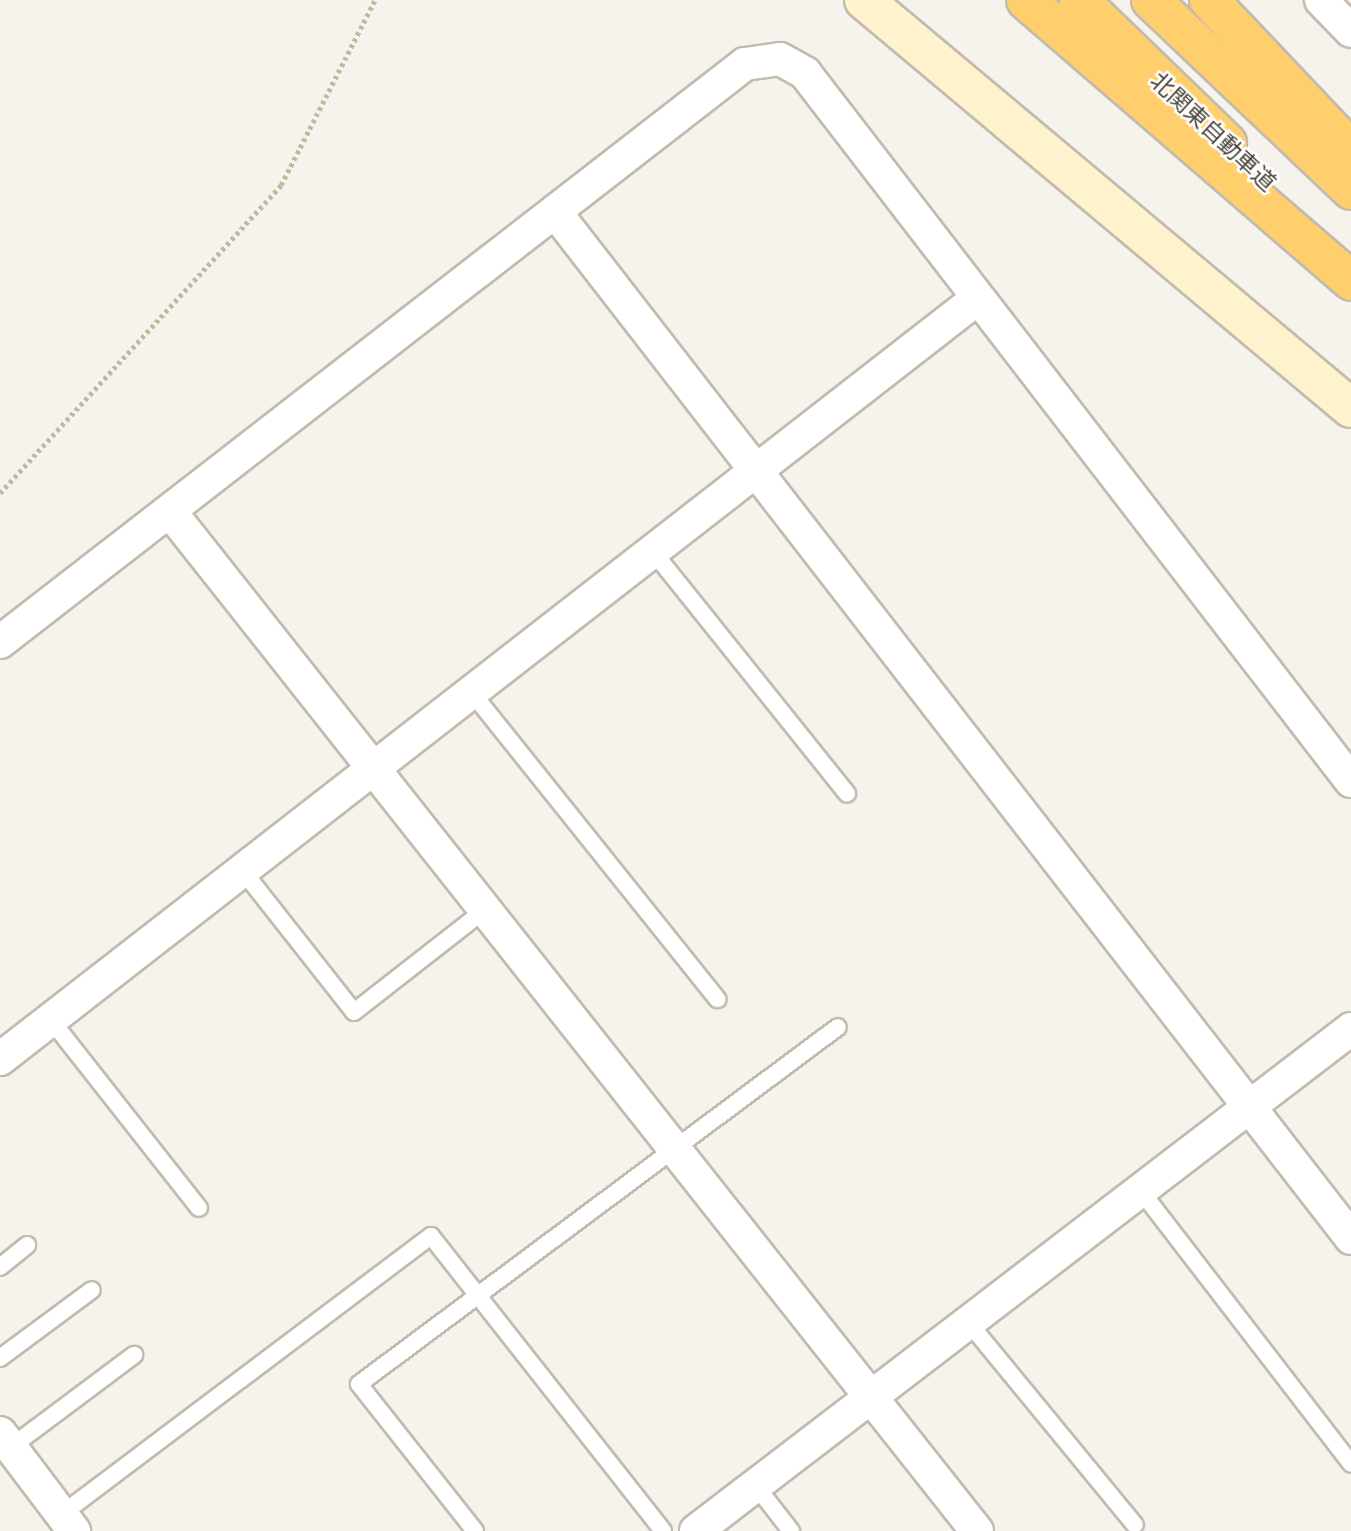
<!DOCTYPE html>
<meta charset="utf-8">
<style>
body{margin:0}
#map{position:relative;width:1351px;height:1531px;overflow:hidden;background:#f6f3ec;font-family:"Golos Text","Noto Sans JP",sans-serif}
div>[style]{position:absolute}
.path>*{height:4.5px;margin-top:-2.25px;transform-origin:0;background:repeating-linear-gradient(90deg,#c4b79f 0 3.5px,transparent 0 7px)}
.roads{filter:drop-shadow(2px 0 #c2bbae) drop-shadow(-2px 0 #c2bbae) drop-shadow(0 2px #c2bbae) drop-shadow(0 -2px #c2bbae)}
.lane>*{height:16px;margin:-8px;padding:0 8px;transform-origin:8px;border-radius:8px;background:#fff}
.street>*{height:32px;margin:-16px;padding:0 16px;transform-origin:16px;border-radius:16px;background:#fff}
.secondary>*{height:38px;margin:-19px;padding:0 19px;transform-origin:19px;border-radius:19px;background:#fff3cd}
.highway>*{height:38px;margin:-19px;padding:0 19px;transform-origin:19px;border-radius:19px;background:#ffcf6e}
span{translate:-50% -50%;white-space:nowrap;text-align:center;line-height:1.15;-webkit-text-stroke:5px #fff;paint-order:stroke}
.street-label{font-size:23px;color:#4b4439}
</style>
<div id="map">
<div class="path">
<i style="left:0;top:493px;width:417px;rotate:-47.6deg"></i>
<i style="left:281px;top:185px;width:208px;rotate:-63.1deg"></i>
</div>
<div class="roads">
<div class="lane">
<i style="left:655px;top:554px;width:307px;rotate:51.3deg"></i>
<i style="left:473px;top:694px;width:391px;rotate:51.3deg"></i>
<i style="left:243px;top:871px;width:179px;rotate:51.8deg"></i>
<i style="left:354px;top:1012px;width:169px;rotate:-38deg"></i>
<i style="left:51px;top:1020px;width:239px;rotate:51.8deg"></i>
<i style="left:1141px;top:1191px;width:344px;rotate:52.4deg"></i>
<i style="left:0;top:1267px;width:35px;rotate:-39deg"></i>
<i style="left:969px;top:1323px;width:261px;rotate:50.6deg"></i>
<i style="left:0;top:1358px;width:114px;rotate:-36.5deg"></i>
<i style="left:7px;top:1450px;width:159px;rotate:-36.8deg"></i>
<i style="left:756px;top:1486px;width:57px;rotate:52.1deg"></i>
<i style="left:62px;top:1514px;width:462px;rotate:-37deg"></i>
<i style="left:431px;top:1236px;width:375px;rotate:51.8deg"></i>
<i style="left:475px;top:1531px;width:187px;rotate:-128.3deg"></i>
<i style="left:359px;top:1384px;width:597px;rotate:-36.7deg"></i>
</div>
<div class="street">
<i style="left:1321px;top:0;width:43px;rotate:45.9deg"></i>
<i style="left:556px;top:213px;width:1297px;rotate:52.2deg"></i>
<i style="left:172px;top:514px;width:1297px;rotate:51.64deg"></i>
<i style="left:0;top:642px;width:943px;rotate:-37.81deg"></i>
<i style="left:745px;top:64px;width:35px;rotate:-8deg"></i>
<i style="left:780px;top:59px;width:29px;rotate:29deg"></i>
<i style="left:805px;top:73px;width:894px;rotate:52.36deg"></i>
<i style="left:0;top:1059px;width:1239px;rotate:-37.89deg"></i>
<i style="left:0;top:1433px;width:123px;rotate:52.9deg"></i>
<i style="left:696px;top:1531px;width:825px;rotate:-37.47deg"></i>
</div>
<div class="secondary">
<i style="left:864px;top:0;width:635px;rotate:39.96deg"></i>
</div>
<div class="highway">
<i style="left:1026px;top:0;width:430px;rotate:40.8deg"></i>
<i style="left:1079px;top:0;width:206px;rotate:44deg"></i>
<i style="left:1151px;top:0;width:276px;rotate:43.5deg"></i>
<i style="left:1209px;top:0;width:207px;rotate:46.6deg"></i>
</div>
</div>
<div class="street-label">
<span style="left:1214px;top:131px;rotate:43deg">北関東自動車道</span>
</div>
</div>
